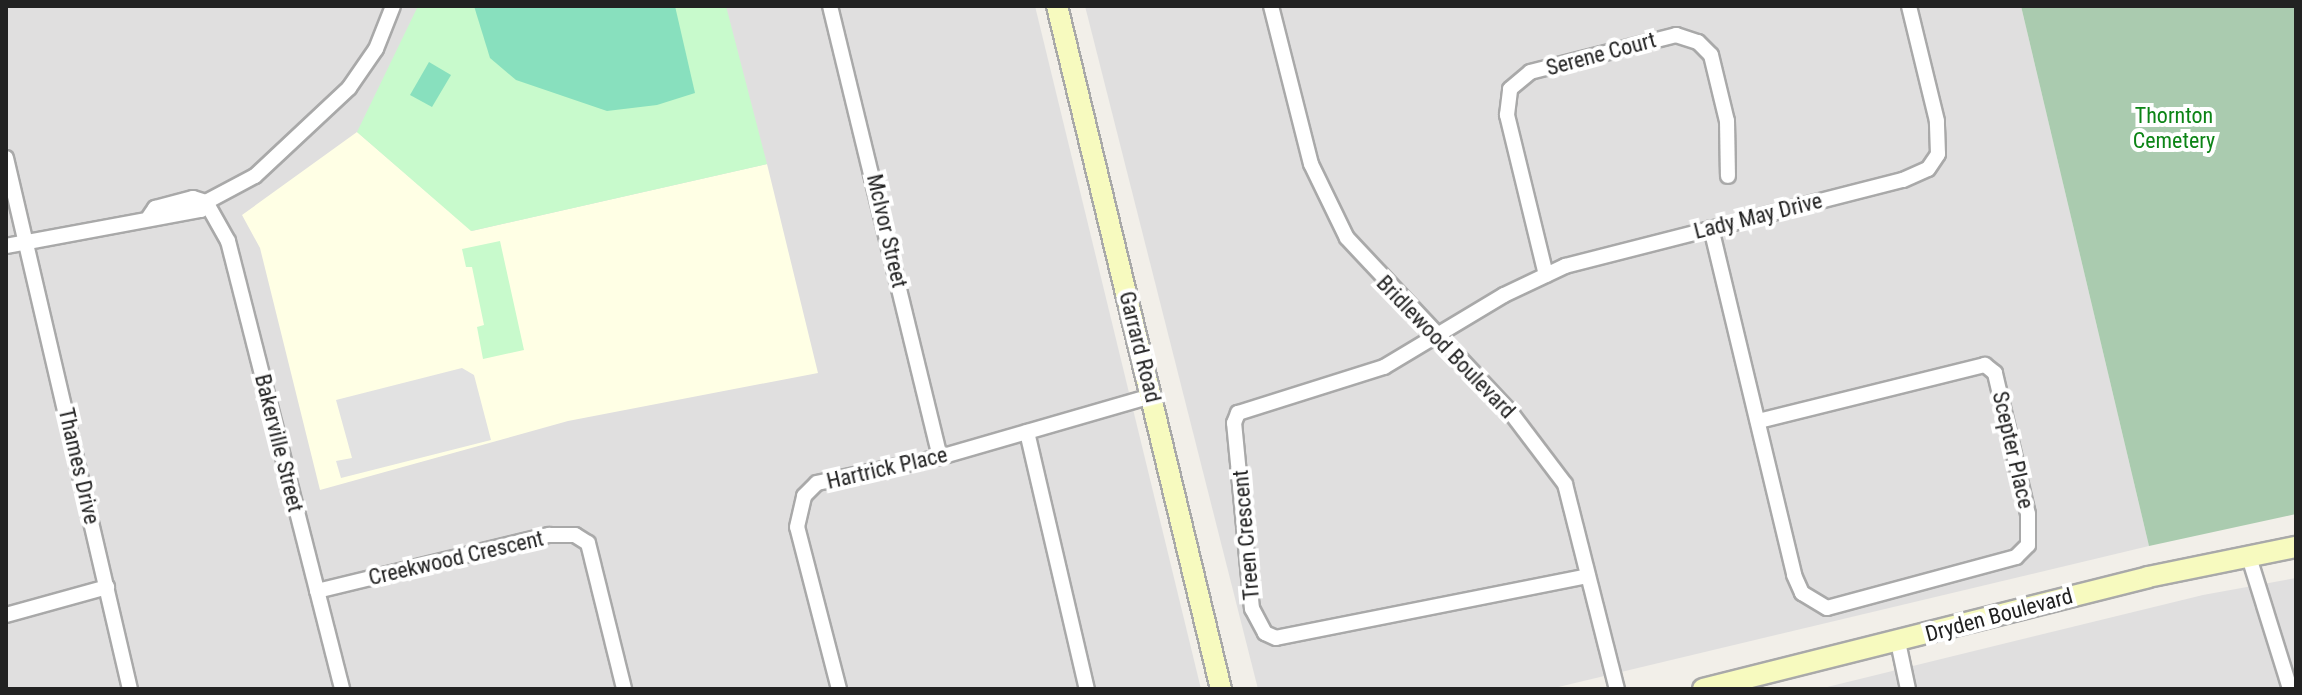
<!DOCTYPE html>
<style>
body{margin:0}
#map{position:relative;width:2302px;height:695px;overflow:hidden;background:#f2efe9;font-family:"Roboto Condensed",sans-serif}
div>[style]{position:absolute}
.residential>*{inset:0;background:#e0dfdf}
.education>*{inset:0;background:#ffffe5}
.cemetery>*{inset:0;background:#aacbaf}
.park>*{inset:0;background:#c8facc}
.pitch>*{inset:0;background:#88e0be}
.parking>*{inset:0;background:#e2e2e2}
.roads{filter:drop-shadow(2px 0 #a9a9a9) drop-shadow(-2px 0 #a9a9a9) drop-shadow(0 2px #a9a9a9) drop-shadow(0 -2px #a9a9a9)}
.street>*{height:14px;margin:-7px;padding:0 7px;transform-origin:7px;border-radius:7px;background:#fff}
.secondary>*{height:20px;margin:-10px;padding:0 10px;transform-origin:10px;border-radius:10px;background:#f7fabf}
span{translate:-50% -50%;white-space:nowrap;text-align:center;line-height:1.15;-webkit-text-stroke:8px #fff;paint-order:stroke}
.street-label{font-size:22px;color:#222}
.park-label{font-size:22px;color:#0c8416}
.frame{position:absolute;inset:0;border:8px solid #222;pointer-events:none}
</style>
<div id="map">
<div class="residential">
<i style="clip-path:polygon(6px 6px,1035px 6px,1201px 689px,6px 689px)"></i>
<i style="clip-path:polygon(1085px 6px,2021px 6px,2149px 546px,1550px 689px,1258px 689px)"></i>
<i style="clip-path:polygon(2296px 578px,2296px 689px,1819px 689px,2203px 595px)"></i>
</div>
<div class="education">
<i style="clip-path:polygon(357px 132px,472px 231px,767px 164px,818px 373px,568px 421px,320px 490px,260px 248px,242px 215px)"></i>
</div>
<div class="cemetery">
<i style="clip-path:polygon(2021px 6px,2296px 6px,2296px 514px,2149px 546px)"></i>
</div>
<div class="park">
<i style="clip-path:polygon(418px 6px,726px 6px,767px 164px,471px 231px,357px 132px)"></i>
<i style="clip-path:polygon(500px 241px,524px 350px,483px 359px,477px 327px,484px 325px,472px 267px,466px 267px,462px 249px)"></i>
</div>
<div class="pitch">
<i style="clip-path:polygon(474px 6px,675px 6px,695px 93px,657px 105px,607px 111px,516px 80px,490px 58px)"></i>
<i style="clip-path:polygon(429px 62px,451px 75px,432px 107px,410px 95px)"></i>
</div>
<div class="parking">
<i style="clip-path:polygon(462px 368px,474px 375px,491px 440px,341px 478px,336px 461px,352px 458px,336px 400px)"></i>
</div>
<div class="roads">
<div class="street">
<i style="left:830px;top:6px;width:464px;rotate:76.3deg"></i>
<i style="left:1271px;top:6px;width:163px;rotate:75.8deg"></i>
<i style="left:1311px;top:164px;width:82px;rotate:64.1deg"></i>
<i style="left:1347px;top:238px;width:241px;rotate:46.8deg"></i>
<i style="left:1512px;top:414px;width:88px;rotate:52.9deg"></i>
<i style="left:1565px;top:484px;width:211px;rotate:75.8deg"></i>
<i style="left:6px;top:158px;width:545px;rotate:76.86deg"></i>
<i style="left:206px;top:202px;width:45px;rotate:60.6deg"></i>
<i style="left:228px;top:241px;width:462px;rotate:75.7deg"></i>
<i style="left:149px;top:217px;width:11px;rotate:-56deg"></i>
<i style="left:155px;top:208px;width:39px;rotate:-15deg"></i>
<i style="left:193px;top:198px;width:14px;rotate:17deg"></i>
<i style="left:1711px;top:228px;width:357px;rotate:76.5deg"></i>
<i style="left:1794px;top:575px;width:20px;rotate:66deg"></i>
<i style="left:1802px;top:593px;width:29px;rotate:31deg"></i>
<i style="left:1827px;top:608px;width:196px;rotate:-15.1deg"></i>
<i style="left:2016px;top:557px;width:17px;rotate:-45deg"></i>
<i style="left:2028px;top:545px;width:31px;rotate:-90deg"></i>
<i style="left:2028px;top:514px;width:145px;rotate:-103.2deg"></i>
<i style="left:1995px;top:373px;width:13px;rotate:-141deg"></i>
<i style="left:1985px;top:365px;width:234px;rotate:166.1deg"></i>
<i style="left:6px;top:246px;width:198px;rotate:-10.5deg"></i>
<i style="left:201px;top:210px;width:9px;rotate:-58deg"></i>
<i style="left:206px;top:202px;width:55px;rotate:-28deg"></i>
<i style="left:255px;top:176px;width:129px;rotate:-43.1deg"></i>
<i style="left:349px;top:88px;width:47px;rotate:-55.3deg"></i>
<i style="left:376px;top:49px;width:46px;rotate:-68.4deg"></i>
<i style="left:1546px;top:275px;width:165px;rotate:-103.7deg"></i>
<i style="left:1507px;top:115px;width:26px;rotate:-83deg"></i>
<i style="left:1510px;top:89px;width:26px;rotate:-40deg"></i>
<i style="left:1530px;top:72px;width:151px;rotate:-14.2deg"></i>
<i style="left:1676px;top:35px;width:23px;rotate:18deg"></i>
<i style="left:1698px;top:42px;width:18px;rotate:45deg"></i>
<i style="left:1711px;top:55px;width:68px;rotate:76.4deg"></i>
<i style="left:1727px;top:121px;width:55px;rotate:89deg"></i>
<i style="left:1027px;top:432px;width:264px;rotate:76.9deg"></i>
<i style="left:2249px;top:557px;width:138px;rotate:72.7deg"></i>
<i style="left:1588px;top:576px;width:318px;rotate:168.8deg"></i>
<i style="left:1276px;top:638px;width:12px;rotate:-156deg"></i>
<i style="left:1265px;top:633px;width:27px;rotate:-118deg"></i>
<i style="left:1252px;top:609px;width:187px;rotate:-95.5deg"></i>
<i style="left:1234px;top:423px;width:11px;rotate:-68deg"></i>
<i style="left:1238px;top:413px;width:153px;rotate:-17.5deg"></i>
<i style="left:1384px;top:367px;width:140px;rotate:-31deg"></i>
<i style="left:1504px;top:295px;width:68px;rotate:-25.4deg"></i>
<i style="left:1565px;top:266px;width:349px;rotate:-14.3deg"></i>
<i style="left:1903px;top:180px;width:27px;rotate:-24deg"></i>
<i style="left:1928px;top:169px;width:18px;rotate:-56deg"></i>
<i style="left:1938px;top:154px;width:33px;rotate:-92deg"></i>
<i style="left:1937px;top:121px;width:118px;rotate:-103.7deg"></i>
<i style="left:317px;top:591px;width:239px;rotate:-13.6deg"></i>
<i style="left:549px;top:535px;width:26px"></i>
<i style="left:575px;top:535px;width:15px;rotate:32deg"></i>
<i style="left:588px;top:543px;width:150px;rotate:76.1deg"></i>
<i style="left:6px;top:615px;width:105px;rotate:-15.5deg"></i>
<i style="left:1898px;top:642px;width:48px;rotate:78deg"></i>
<i style="left:839px;top:689px;width:167px;rotate:-104.5deg"></i>
<i style="left:797px;top:527px;width:32px;rotate:-77deg"></i>
<i style="left:804px;top:496px;width:18px;rotate:-45deg"></i>
<i style="left:817px;top:483px;width:126px;rotate:-11.9deg"></i>
<i style="left:940px;top:457px;width:221px;rotate:-16.1deg"></i>
</div>
<div class="secondary">
<i style="left:1057px;top:6px;width:702px;rotate:76.5deg"></i>
<i style="left:1703px;top:689px;width:459px;rotate:-14.1deg"></i>
<i style="left:2148px;top:577px;width:151px;rotate:-11.5deg"></i>
</div>
</div>
<div class="street-label">
<span style="left:1601px;top:54px;rotate:-15deg">Serene Court</span>
<span style="left:1758px;top:216px;rotate:-14deg">Lady May Drive</span>
<span style="left:887px;top:231px;rotate:77deg">McIvor Street</span>
<span style="left:1140px;top:347px;rotate:76deg">Garrard Road</span>
<span style="left:1446px;top:347px;rotate:46deg">Bridlewood Boulevard</span>
<span style="left:279px;top:443px;rotate:76deg">Bakerville Street</span>
<span style="left:2013px;top:450px;rotate:77deg">Scepter Place</span>
<span style="left:79px;top:466px;rotate:77deg">Thames Drive</span>
<span style="left:887px;top:468px;rotate:-13deg">Hartrick Place</span>
<span style="left:1246px;top:535px;rotate:-95deg">Treen Crescent</span>
<span style="left:456px;top:558px;rotate:-13deg">Creekwood Crescent</span>
<span style="left:1999px;top:615px;rotate:-15deg">Dryden Boulevard</span>
</div>
<div class="park-label">
<span style="left:2174px;top:128px">Thornton<br>Cemetery</span>
</div>
<div class="frame"></div>
</div>
